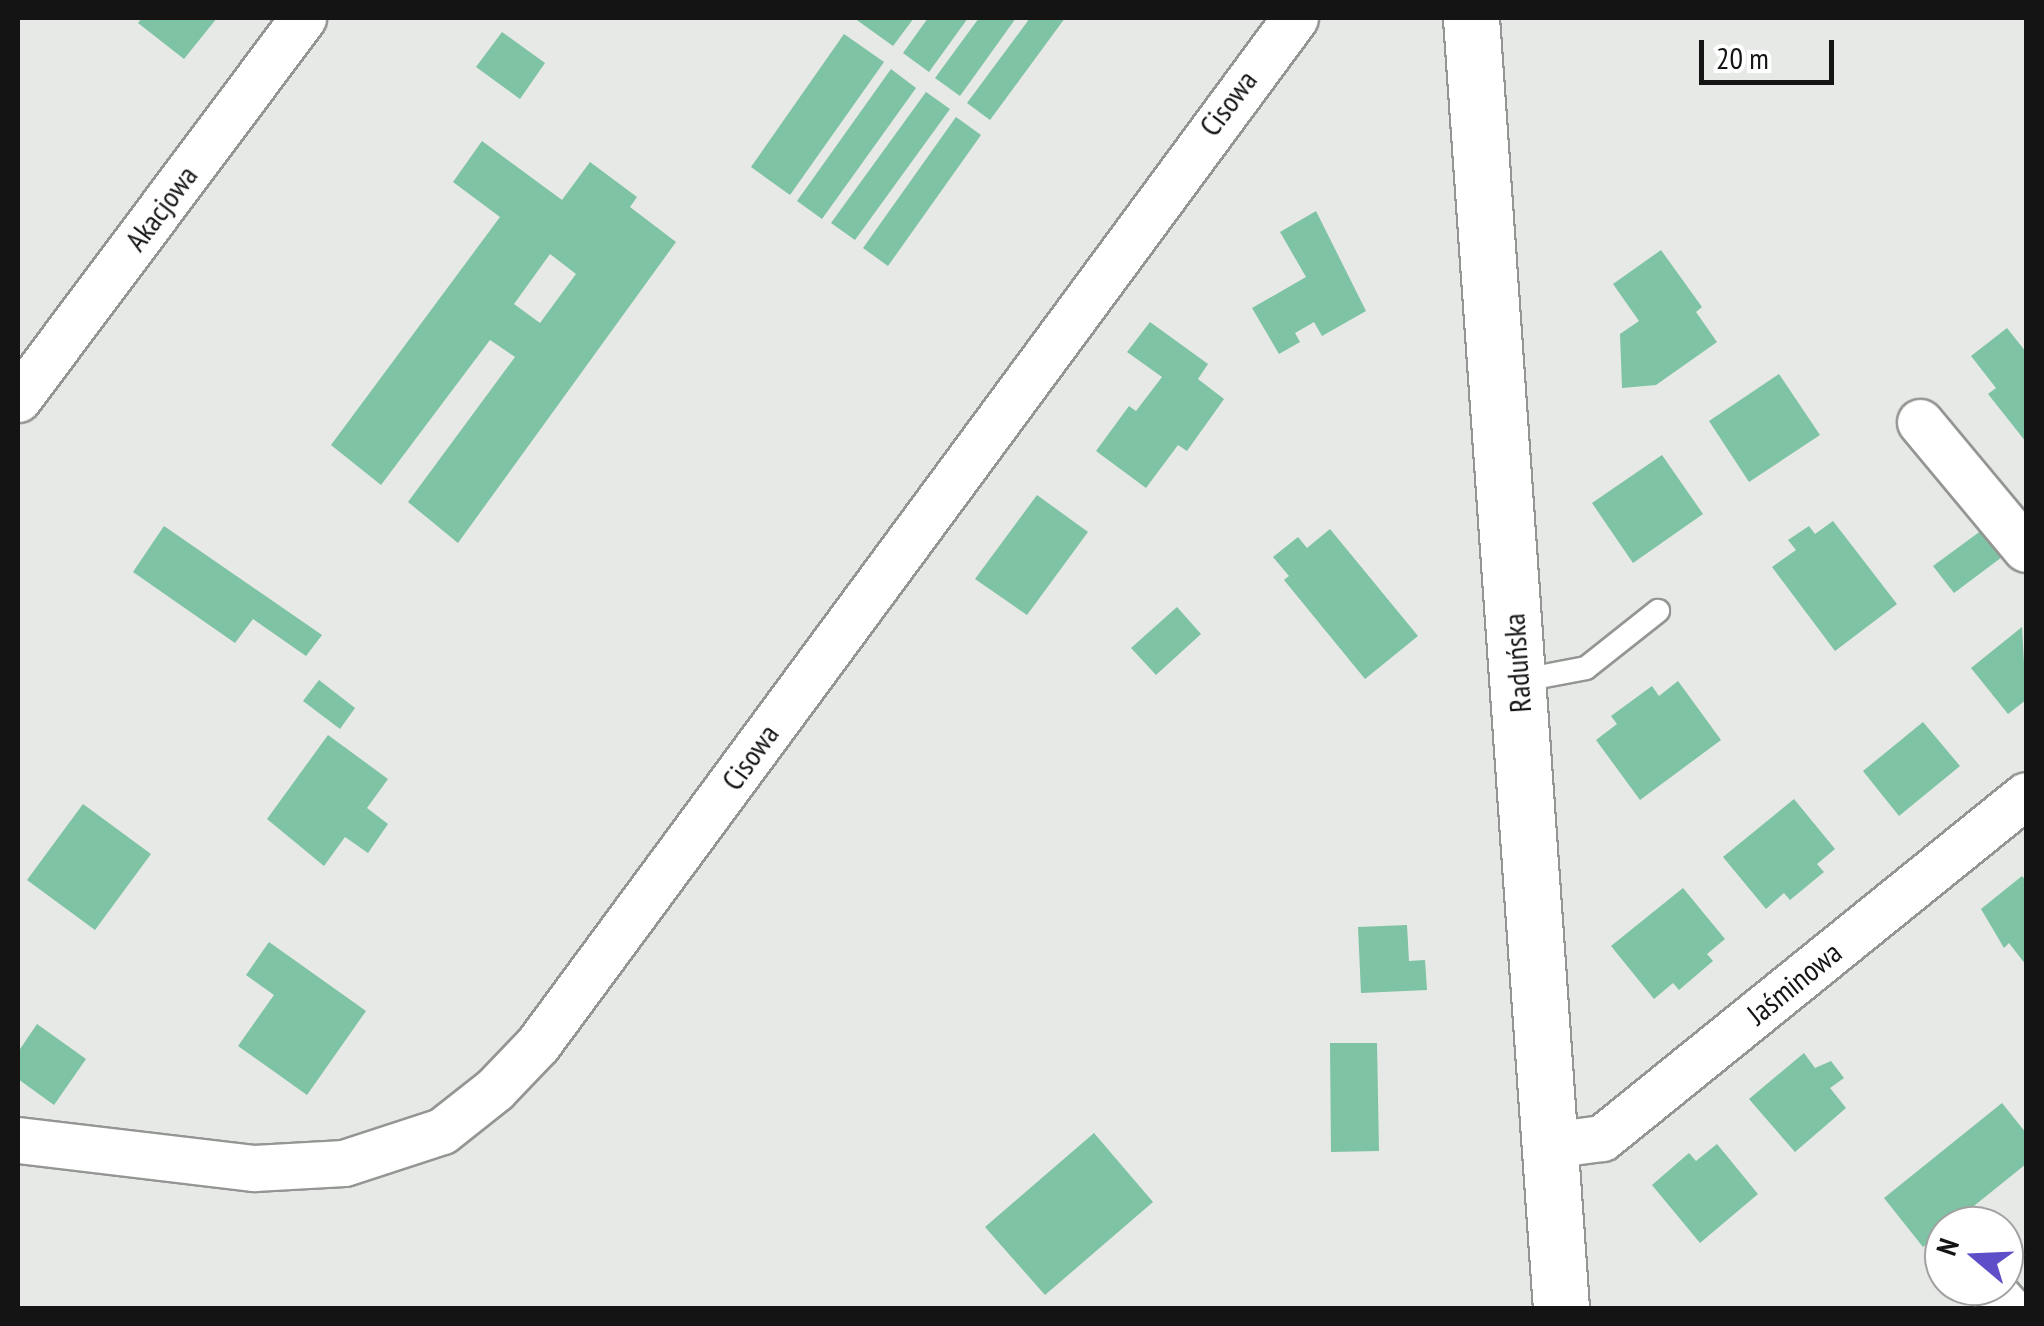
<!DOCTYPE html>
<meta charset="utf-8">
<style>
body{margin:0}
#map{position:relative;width:2044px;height:1326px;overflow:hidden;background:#e7e9e6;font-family:"PT Sans Narrow",sans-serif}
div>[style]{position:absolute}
.building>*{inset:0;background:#7ec3a3}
.roads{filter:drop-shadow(2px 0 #949693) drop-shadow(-2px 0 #949693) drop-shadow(0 2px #949693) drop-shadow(0 -2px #949693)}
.service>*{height:22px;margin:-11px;padding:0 11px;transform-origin:11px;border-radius:11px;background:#fff}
.minor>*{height:45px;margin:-22.5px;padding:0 22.5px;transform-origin:22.5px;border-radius:22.5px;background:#fff}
.tertiary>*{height:55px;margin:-27.5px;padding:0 27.5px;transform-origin:27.5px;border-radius:27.5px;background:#fff}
span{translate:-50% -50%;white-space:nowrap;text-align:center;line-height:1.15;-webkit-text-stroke:8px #fff;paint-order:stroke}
.street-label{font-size:30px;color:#131413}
.frame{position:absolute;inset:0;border:20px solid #131413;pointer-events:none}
.north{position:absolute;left:1924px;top:1206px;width:100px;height:100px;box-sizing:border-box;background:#fff;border:2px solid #a1a1a1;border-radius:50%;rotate:289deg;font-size:28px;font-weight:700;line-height:40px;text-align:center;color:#131413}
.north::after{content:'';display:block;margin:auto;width:35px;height:45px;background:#5e4fc8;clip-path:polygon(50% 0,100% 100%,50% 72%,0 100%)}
.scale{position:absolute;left:1699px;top:40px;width:135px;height:45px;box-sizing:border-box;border:5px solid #131413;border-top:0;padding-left:12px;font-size:30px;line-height:35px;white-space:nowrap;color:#131413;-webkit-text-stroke:8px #fff;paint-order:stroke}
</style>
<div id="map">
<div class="building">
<i style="clip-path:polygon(142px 18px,217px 18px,184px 59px,138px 23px)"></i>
<i style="clip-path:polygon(854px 18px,914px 18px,893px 46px)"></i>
<i style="clip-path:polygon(928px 18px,968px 18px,929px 72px,903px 53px)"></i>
<i style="clip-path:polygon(979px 18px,1016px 18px,960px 96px,935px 78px)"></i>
<i style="clip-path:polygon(1030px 18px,1065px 18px,990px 120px,967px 103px)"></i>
<i style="clip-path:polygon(502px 32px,545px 63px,520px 99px,476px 67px)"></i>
<i style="clip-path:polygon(844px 34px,884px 62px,790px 195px,751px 167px)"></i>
<i style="clip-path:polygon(891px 69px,916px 88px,822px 219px,797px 201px)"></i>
<i style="clip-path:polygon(926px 92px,950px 109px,855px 240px,831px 223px)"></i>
<i style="clip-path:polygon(956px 117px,981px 135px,888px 266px,863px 248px)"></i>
<i style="clip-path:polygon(evenodd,482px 141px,562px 200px,590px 162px,637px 197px,630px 207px,676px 242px,458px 543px,408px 502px,515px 357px,490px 340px,381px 485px,331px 445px,500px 217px,453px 182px,482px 141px,550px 254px,576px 274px,540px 323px,514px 304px,550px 254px)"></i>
<i style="clip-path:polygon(1316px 211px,1366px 311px,1322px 336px,1314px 322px,1295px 333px,1300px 342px,1279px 354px,1252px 308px,1306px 277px,1280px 232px)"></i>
<i style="clip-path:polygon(1661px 250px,1702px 307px,1696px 312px,1717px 342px,1656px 385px,1622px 388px,1620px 334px,1639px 321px,1613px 284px)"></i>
<i style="clip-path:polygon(1150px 322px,1208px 364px,1198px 379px,1224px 399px,1187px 451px,1178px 445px,1146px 488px,1096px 451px,1129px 406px,1136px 411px,1162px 377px,1127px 352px)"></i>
<i style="clip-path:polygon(2007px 328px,2026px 352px,2026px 442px,1988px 394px,1996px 388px,1971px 356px)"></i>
<i style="clip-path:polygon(1779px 374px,1820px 435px,1749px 482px,1709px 421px)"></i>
<i style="clip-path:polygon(1662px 455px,1703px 514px,1633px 563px,1592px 503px)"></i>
<i style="clip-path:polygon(1037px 495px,1088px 532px,1027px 615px,975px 579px)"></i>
<i style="clip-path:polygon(1833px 521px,1897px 604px,1835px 651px,1772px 567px,1796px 550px,1788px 540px,1809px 526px,1815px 534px)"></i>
<i style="clip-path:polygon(164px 526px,322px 635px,306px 656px,253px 619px,235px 643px,133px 572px)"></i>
<i style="clip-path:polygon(1330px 529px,1418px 636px,1365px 679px,1284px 580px,1289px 576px,1273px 557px,1298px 537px,1307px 548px)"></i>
<i style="clip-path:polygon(1982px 530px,2002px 557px,1954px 593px,1933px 566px)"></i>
<i style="clip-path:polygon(1177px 607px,1201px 634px,1156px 675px,1131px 648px)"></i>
<i style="clip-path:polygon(2022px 627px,2026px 700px,2008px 714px,1971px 668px)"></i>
<i style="clip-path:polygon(319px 680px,355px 708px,340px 729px,303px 701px)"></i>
<i style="clip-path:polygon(1678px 681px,1721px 740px,1640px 800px,1596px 740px,1617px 724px,1611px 716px,1652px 686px,1659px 696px)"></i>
<i style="clip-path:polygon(1923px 722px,1960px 766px,1899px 816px,1863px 771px)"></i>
<i style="clip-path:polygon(328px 735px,388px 779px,367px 808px,388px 824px,368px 853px,345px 837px,324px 866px,267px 819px)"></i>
<i style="clip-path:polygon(1794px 799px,1835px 849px,1817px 864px,1824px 872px,1790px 900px,1784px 893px,1766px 909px,1723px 857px)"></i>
<i style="clip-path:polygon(83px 804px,151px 854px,95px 930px,27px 880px)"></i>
<i style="clip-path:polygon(2022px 876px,2026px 881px,2026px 965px,2009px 943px,2004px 948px,1981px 909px)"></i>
<i style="clip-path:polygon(1683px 888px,1725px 939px,1707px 954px,1713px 961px,1679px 990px,1673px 983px,1654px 999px,1611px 946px)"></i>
<i style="clip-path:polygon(1407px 925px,1409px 961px,1425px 960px,1427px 990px,1361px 993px,1358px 927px)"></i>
<i style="clip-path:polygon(269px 942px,366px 1011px,307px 1095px,238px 1046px,274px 995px,246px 975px)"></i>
<i style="clip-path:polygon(37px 1024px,86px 1059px,54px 1105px,18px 1079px,18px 1052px)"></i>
<i style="clip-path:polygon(1330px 1043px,1377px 1043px,1379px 1151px,1331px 1152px)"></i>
<i style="clip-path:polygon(1804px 1053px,1815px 1068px,1831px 1061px,1844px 1078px,1830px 1088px,1846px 1108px,1795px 1152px,1749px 1099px)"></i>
<i style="clip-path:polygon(2002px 1103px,2026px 1133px,2026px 1164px,1923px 1247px,1884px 1198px)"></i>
<i style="clip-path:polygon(1094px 1133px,1153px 1202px,1045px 1295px,985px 1227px)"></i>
<i style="clip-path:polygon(1717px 1144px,1758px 1194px,1700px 1243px,1652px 1185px,1689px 1153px,1696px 1161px)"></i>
</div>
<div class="roads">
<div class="service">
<i style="left:1518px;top:681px;width:69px;rotate:-10.8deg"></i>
<i style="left:1586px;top:668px;width:92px;rotate:-38.4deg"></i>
</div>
<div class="minor">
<i style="left:18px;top:399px;width:476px;rotate:-53.2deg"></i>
<i style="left:1920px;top:422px;width:165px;rotate:50.2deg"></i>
<i style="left:18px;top:1140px;width:238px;rotate:6.8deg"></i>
<i style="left:254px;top:1168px;width:90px;rotate:-3.2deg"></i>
<i style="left:344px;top:1163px;width:103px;rotate:-18.1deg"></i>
<i style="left:442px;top:1131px;width:68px;rotate:-38.4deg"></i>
<i style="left:495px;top:1089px;width:62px;rotate:-46.3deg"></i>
<i style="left:538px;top:1044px;width:1275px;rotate:-53.58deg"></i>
<i style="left:1550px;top:1145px;width:52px;rotate:-7.7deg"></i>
<i style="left:1602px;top:1138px;width:545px;rotate:-38.97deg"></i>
<i style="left:1990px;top:1288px;width:27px;rotate:48deg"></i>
</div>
<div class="tertiary">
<i style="left:1471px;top:18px;width:1293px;rotate:86.01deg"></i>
</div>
</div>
<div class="street-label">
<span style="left:1228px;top:103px;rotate:-53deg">Cisowa</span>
<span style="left:161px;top:208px;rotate:-53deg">Akacjowa</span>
<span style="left:1517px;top:663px;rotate:-94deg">Raduńska</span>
<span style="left:750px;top:757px;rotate:-54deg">Cisowa</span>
<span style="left:1794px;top:983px;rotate:-39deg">Jaśminowa</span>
</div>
<div class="frame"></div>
<div class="north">N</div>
<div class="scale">20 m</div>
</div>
